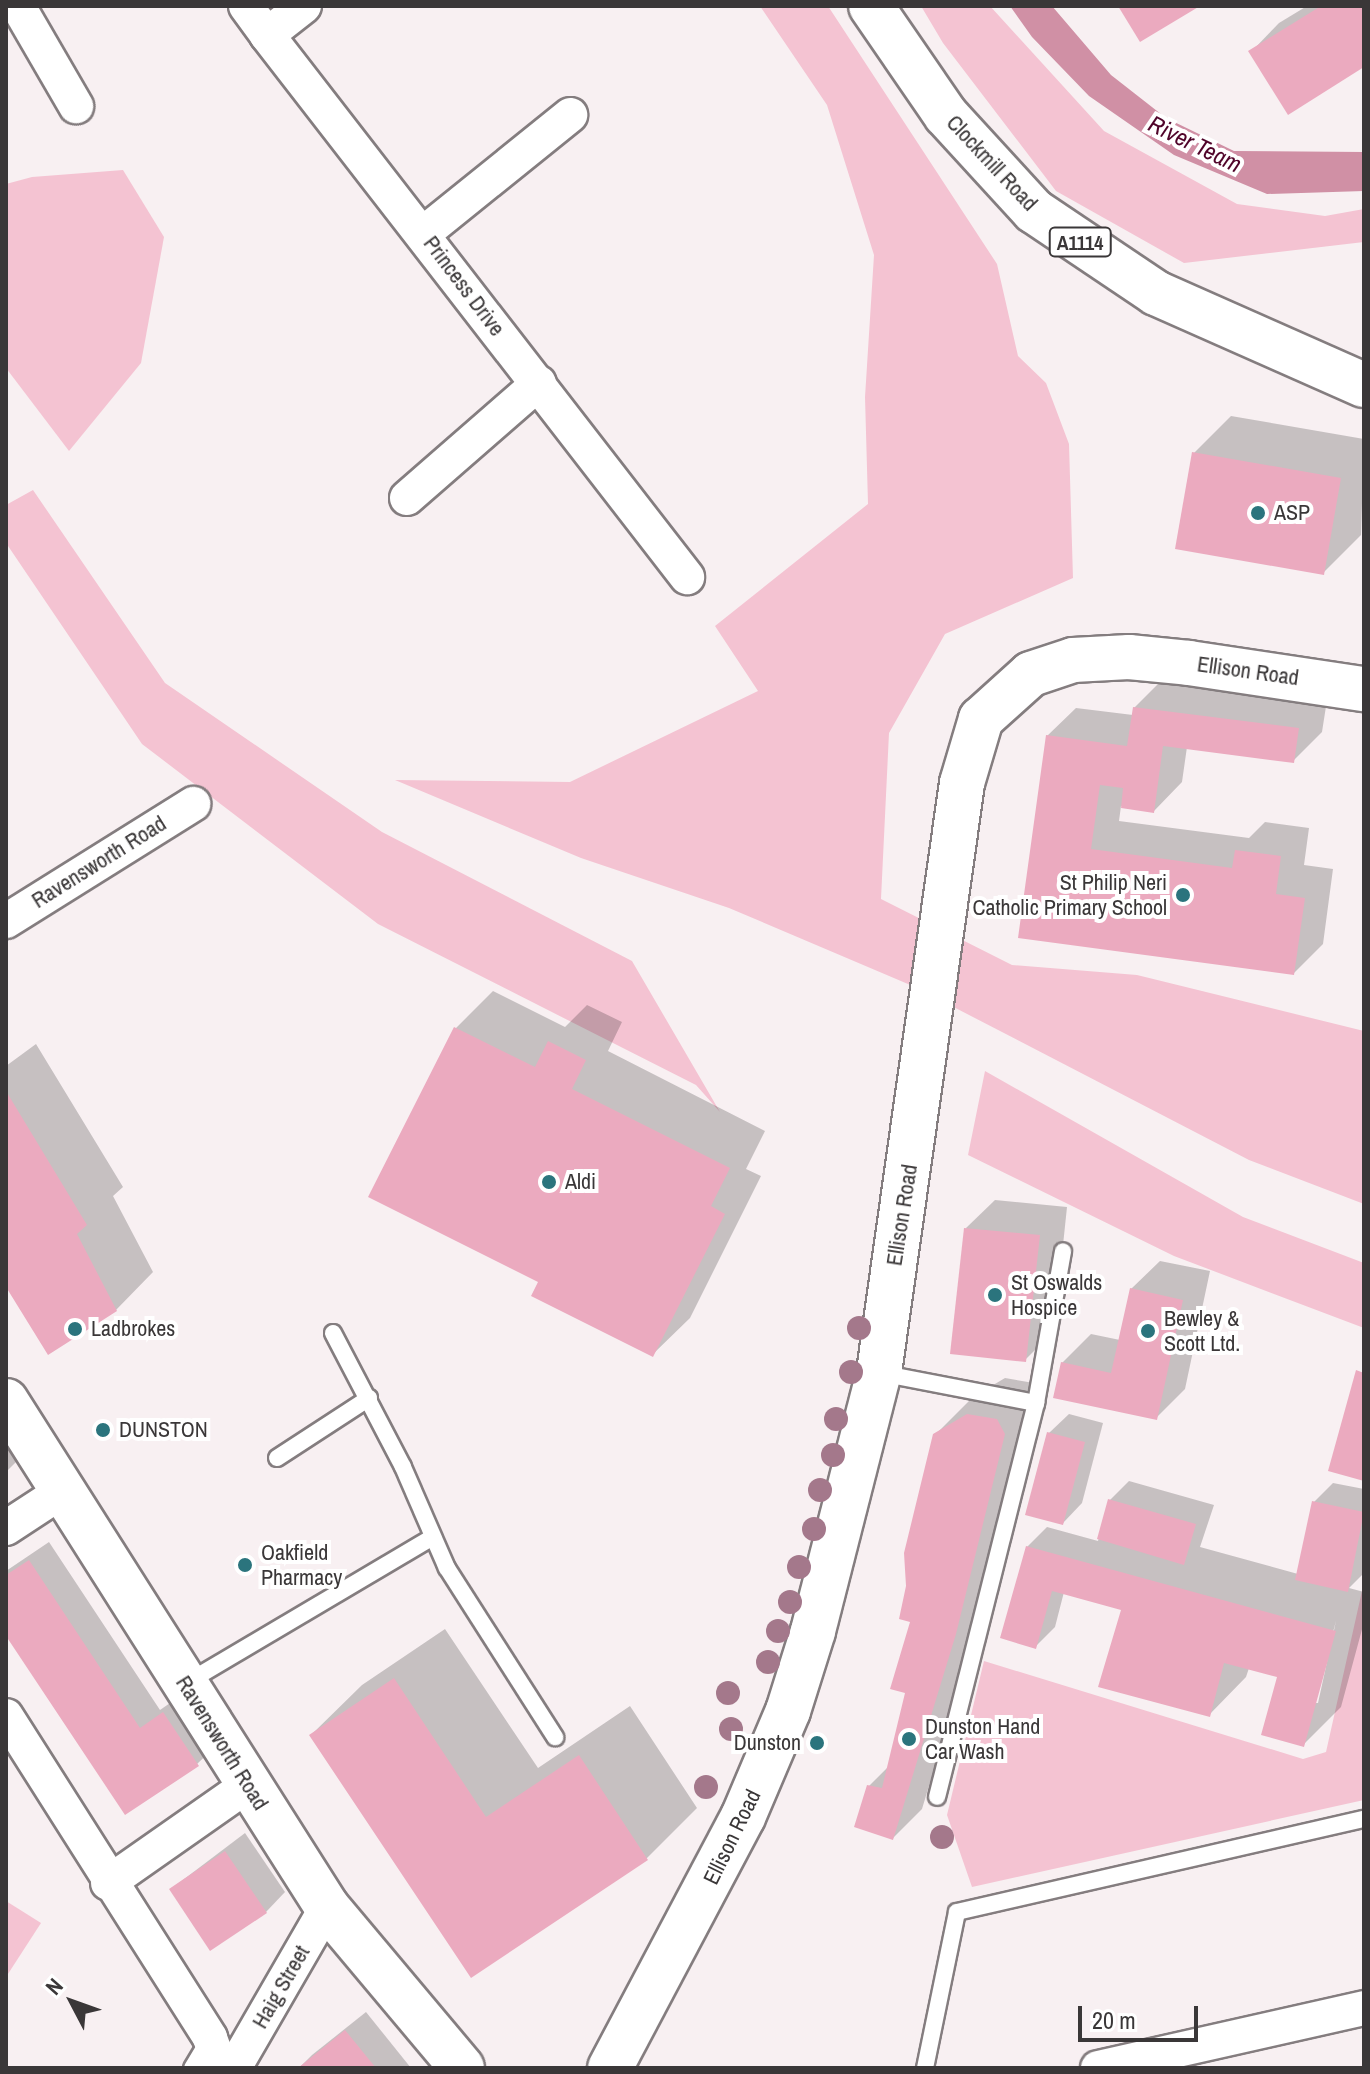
<!DOCTYPE html>
<style>
body{margin:0}
#map{position:relative;width:1370px;height:2074px;overflow:hidden;background:#f8f0f2;font-family:"Archivo Narrow",sans-serif}
div>[style]{position:absolute}
.green>*{inset:0;background:#f4c3d2}
.water>*{inset:0;background:#d090a5}
.shadow>*{inset:0;background:#0003}
.building>*{inset:0;background:#ebaabf}
.roads{filter:drop-shadow(2px 0 #847d7f) drop-shadow(-2px 0 #847d7f) drop-shadow(0 2px #847d7f) drop-shadow(0 -2px #847d7f)}
.lane>*{height:16px;margin:-8px;padding:0 8px;transform-origin:8px;border-radius:8px;background:#fff}
.street>*{height:34px;margin:-17px;padding:0 17px;transform-origin:17px;border-radius:17px;background:#fff}
.secondary>*{height:44px;margin:-22px;padding:0 22px;transform-origin:22px;border-radius:22px;background:#fff}
.primary>*{height:44px;margin:-22px;padding:0 22px;transform-origin:22px;border-radius:22px;background:#fff}
.trees>*{width:24px;height:24px;margin:-12px;border-radius:50%;background:#a4788b}
.dots>*{width:22px;height:22px;translate:-50% -50%;box-sizing:border-box;border:4px solid #fff;border-radius:50%}
span{translate:-50% -50%;white-space:nowrap;text-align:center;line-height:1.15;-webkit-text-stroke:8px #fff;paint-order:stroke}
.shield-label span{padding:2px 6px;background:#fff;border:2px solid;border-radius:6px;-webkit-text-stroke-width:0}
.shield-label{font-size:20px;color:#3a3738;font-weight:700}
.street-label{font-size:22px;color:#3a3738}
.poi-label{font-size:22px;color:#3a3738}
.left{translate:0 -50%;text-align:left}
.right{translate:-100% -50%;text-align:right}
.water-label{font-size:24px;color:#50042a;font-style:italic}
.frame{position:absolute;inset:0;border:8px solid #3a3738;pointer-events:none}
.north{position:absolute;left:32px;top:1962px;width:80px;height:80px;-webkit-text-stroke:6px #fff;paint-order:stroke;rotate:311deg;font-size:22px;font-weight:700;line-height:32px;text-align:center;color:#3a3738}
.north::after{content:'';display:block;margin:auto;width:28px;height:36px;background:#3a3738;clip-path:polygon(50% 0,100% 100%,50% 72%,0 100%)}
.scale{position:absolute;left:1078px;top:2006px;width:120px;height:36px;box-sizing:border-box;border:4px solid #3a3738;border-top:0;padding-left:10px;font-size:24px;line-height:28px;white-space:nowrap;color:#3a3738;-webkit-text-stroke:6px #fff;paint-order:stroke}
</style>
<div id="map">
<div class="green">
<i style="clip-path:polygon(760px 6px,828px 6px,997px 264px,1018px 356px,1046px 383px,1069px 444px,1073px 578px,945px 634px,889px 733px,881px 899px,1012px 965px,1137px 975px,1364px 1031px,1364px 1204px,1249px 1160px,915px 987px,729px 908px,581px 858px,395px 780px,570px 782px,758px 691px,715px 626px,868px 504px,865px 397px,874px 255px,827px 105px)"></i>
<i style="clip-path:polygon(921px 6px,990px 6px,1104px 131px,1237px 204px,1325px 216px,1364px 209px,1364px 242px,1184px 263px,1056px 191px,943px 43px)"></i>
<i style="clip-path:polygon(123px 170px,164px 237px,141px 363px,69px 451px,6px 368px,6px 184px,32px 177px)"></i>
<i style="clip-path:polygon(33px 490px,165px 683px,382px 832px,632px 961px,720px 1112px,696px 1085px,378px 924px,142px 744px,6px 543px,6px 505px)"></i>
<i style="clip-path:polygon(985px 1071px,1243px 1217px,1364px 1263px,1364px 1328px,1174px 1256px,968px 1155px)"></i>
<i style="clip-path:polygon(1364px 1582px,1364px 1800px,972px 1887px,947px 1815px,984px 1661px,1303px 1759px,1326px 1752px)"></i>
<i style="clip-path:polygon(6px 1901px,41px 1923px,6px 1977px)"></i>
</div>
<div class="water">
<i style="clip-path:polygon(1010px 6px,1052px 6px,1111px 75px,1166px 118px,1234px 151px,1364px 152px,1364px 191px,1267px 194px,1174px 155px,1089px 96px,1032px 37px)"></i>
</div>
<div class="shadow">
<i style="clip-path:polygon(1307px 6px,1364px 6px,1364px 65px,1251px 52px,1279px 23px)"></i>
<i style="clip-path:polygon(1231px 416px,1364px 439px,1361px 535px,1324px 572px,1194px 453px)"></i>
<i style="clip-path:polygon(1163px 679px,1327px 700px,1322px 732px,1293px 761px,1187px 747px,1182px 782px,1154px 811px,1121px 806px,1119px 821px,1249px 838px,1265px 822px,1309px 828px,1304px 865px,1333px 869px,1323px 944px,1294px 973px,1020px 936px,1047px 736px,1076px 708px,1133px 715px,1134px 708px)"></i>
<i style="clip-path:polygon(493px 991px,565px 1027px,587px 1005px,622px 1022px,608px 1051px,765px 1131px,746px 1169px,761px 1176px,690px 1318px,652px 1355px,540px 1281px,371px 1196px,456px 1028px)"></i>
<i style="clip-path:polygon(36px 1044px,123px 1187px,113px 1196px,153px 1272px,116px 1310px,6px 1284px,6px 1066px)"></i>
<i style="clip-path:polygon(995px 1200px,1067px 1207px,1054px 1331px,1025px 1360px,966px 1228px)"></i>
<i style="clip-path:polygon(1160px 1261px,1210px 1271px,1185px 1389px,1156px 1418px,1062px 1363px,1091px 1334px,1120px 1340px,1131px 1289px)"></i>
<i style="clip-path:polygon(1005px 1378px,1034px 1383px,984px 1603px,922px 1809px,893px 1838px,869px 1786px,889px 1766px,907px 1691px,935px 1435px,973px 1397px)"></i>
<i style="clip-path:polygon(1069px 1414px,1103px 1423px,1082px 1503px,1063px 1523px,1049px 1433px)"></i>
<i style="clip-path:polygon(6px 1420px,26px 1452px,6px 1472px)"></i>
<i style="clip-path:polygon(evenodd,1129px 1481px,1214px 1505px,1200px 1547px,1298px 1574px,1314px 1502px,1333px 1483px,1364px 1489px,1364px 1573px,1349px 1588px,1364px 1592px,1364px 1622px,1341px 1707px,1304px 1744px,1279px 1676px,1249px 1668px,1246px 1677px,1209px 1715px,1123px 1608px,1064px 1592px,1055px 1627px,1036px 1646px,1027px 1547px,1047px 1527px,1098px 1541px,1110px 1500px,1129px 1481px,1336px 1621px,1318px 1703px,1314px 1703px,1336px 1621px)"></i>
<i style="clip-path:polygon(49px 1542px,160px 1710px,183px 1694px,217px 1745px,197px 1764px,125px 1812px,6px 1632px,6px 1571px)"></i>
<i style="clip-path:polygon(445px 1629px,538px 1768px,630px 1706px,697px 1808px,647px 1858px,471px 1976px,311px 1735px,362px 1685px)"></i>
<i style="clip-path:polygon(245px 1833px,285px 1892px,266px 1912px,171px 1889px)"></i>
<i style="clip-path:polygon(366px 2012px,411px 2068px,299px 2068px,312px 2055px)"></i>
</div>
<div class="building">
<i style="clip-path:polygon(1118px 6px,1200px 6px,1140px 42px)"></i>
<i style="clip-path:polygon(1321px 6px,1364px 6px,1364px 67px,1288px 115px,1248px 51px)"></i>
<i style="clip-path:polygon(1192px 452px,1341px 478px,1324px 575px,1175px 549px)"></i>
<i style="clip-path:polygon(1133px 707px,1299px 728px,1294px 763px,1163px 746px,1154px 813px,1121px 808px,1123px 788px,1100px 785px,1091px 849px,1232px 868px,1235px 850px,1281px 856px,1276px 894px,1305px 898px,1294px 975px,1018px 938px,1046px 735px,1127px 746px)"></i>
<i style="clip-path:polygon(454px 1027px,535px 1067px,548px 1041px,586px 1060px,572px 1089px,730px 1168px,711px 1206px,725px 1214px,653px 1357px,531px 1296px,538px 1282px,368px 1197px)"></i>
<i style="clip-path:polygon(6px 1091px,87px 1225px,77px 1234px,117px 1311px,48px 1355px,6px 1287px)"></i>
<i style="clip-path:polygon(964px 1228px,1040px 1235px,1026px 1362px,950px 1354px)"></i>
<i style="clip-path:polygon(1130px 1288px,1183px 1300px,1157px 1420px,1053px 1398px,1061px 1362px,1111px 1373px)"></i>
<i style="clip-path:polygon(1356px 1370px,1364px 1373px,1364px 1481px,1328px 1471px)"></i>
<i style="clip-path:polygon(967px 1414px,997px 1419px,1005px 1434px,956px 1634px,893px 1840px,854px 1827px,867px 1785px,882px 1788px,905px 1693px,890px 1689px,910px 1622px,899px 1619px,906px 1586px,904px 1553px,933px 1434px)"></i>
<i style="clip-path:polygon(1047px 1432px,1085px 1442px,1063px 1525px,1025px 1515px)"></i>
<i style="clip-path:polygon(1108px 1499px,1196px 1524px,1184px 1565px,1097px 1539px)"></i>
<i style="clip-path:polygon(1312px 1501px,1364px 1512px,1348px 1592px,1295px 1580px)"></i>
<i style="clip-path:polygon(1026px 1546px,1336px 1631px,1304px 1747px,1261px 1735px,1277px 1677px,1224px 1663px,1210px 1717px,1098px 1687px,1121px 1610px,1052px 1591px,1036px 1649px,1000px 1638px)"></i>
<i style="clip-path:polygon(29px 1560px,140px 1728px,163px 1712px,199px 1766px,125px 1815px,6px 1636px,6px 1575px)"></i>
<i style="clip-path:polygon(394px 1678px,486px 1817px,579px 1755px,648px 1860px,471px 1978px,309px 1735px)"></i>
<i style="clip-path:polygon(225px 1851px,267px 1913px,210px 1951px,169px 1889px)"></i>
<i style="clip-path:polygon(345px 2030px,376px 2068px,298px 2068px)"></i>
</div>
<div class="roads">
<div class="lane">
<i style="left:333px;top:1333px;width:151px;rotate:62.4deg"></i>
<i style="left:403px;top:1467px;width:110px;rotate:66.5deg"></i>
<i style="left:447px;top:1568px;width:201px;rotate:57.4deg"></i>
<i style="left:880px;top:1373px;width:159px;rotate:10.9deg"></i>
<i style="left:1036px;top:1403px;width:406px;rotate:104.1deg"></i>
<i style="left:1036px;top:1403px;width:154px;rotate:-79.9deg"></i>
<i style="left:277px;top:1458px;width:110px;rotate:-33.1deg"></i>
<i style="left:186px;top:1683px;width:285px;rotate:-30.6deg"></i>
<i style="left:192px;top:2068px;width:35px;rotate:-59deg"></i>
<i style="left:925px;top:2068px;width:159px;rotate:-78.4deg"></i>
<i style="left:957px;top:1912px;width:417px;rotate:-12.9deg"></i>
</div>
<div class="street">
<i style="left:18px;top:6px;width:116px;rotate:59.9deg"></i>
<i style="left:246px;top:6px;width:36px;rotate:54deg"></i>
<i style="left:304px;top:6px;width:47px;rotate:141.9deg"></i>
<i style="left:267px;top:35px;width:686px;rotate:52.23deg"></i>
<i style="left:424px;top:233px;width:188px;rotate:-38.9deg"></i>
<i style="left:407px;top:498px;width:175px;rotate:-41.1deg"></i>
<i style="left:6px;top:921px;width:221px;rotate:-32deg"></i>
<i style="left:6px;top:1528px;width:66px;rotate:-33.2deg"></i>
<i style="left:6px;top:1716px;width:381px;rotate:57.6deg"></i>
<i style="left:210px;top:2038px;width:32px;rotate:70deg"></i>
<i style="left:108px;top:1883px;width:171px;rotate:-35deg"></i>
<i style="left:234px;top:2068px;width:186px;rotate:-60deg"></i>
<i style="left:1098px;top:2068px;width:273px;rotate:-12.7deg"></i>
</div>
<div class="secondary">
<i style="left:6px;top:1401px;width:599px;rotate:57.61deg"></i>
<i style="left:327px;top:1907px;width:210px;rotate:50deg"></i>
<i style="left:610px;top:2068px;width:284px;rotate:-62.1deg"></i>
<i style="left:743px;top:1817px;width:115px;rotate:-67deg"></i>
<i style="left:788px;top:1711px;width:84px;rotate:-72.6deg"></i>
<i style="left:813px;top:1631px;width:267px;rotate:-75.7deg"></i>
<i style="left:879px;top:1372px;width:595px;rotate:-81.98deg"></i>
<i style="left:962px;top:783px;width:67px;rotate:-73.5deg"></i>
<i style="left:981px;top:719px;width:67px;rotate:-42deg"></i>
<i style="left:1031px;top:674px;width:44px;rotate:-18.4deg"></i>
<i style="left:1073px;top:660px;width:56px;rotate:-3.1deg"></i>
<i style="left:1129px;top:657px;width:60px;rotate:5.7deg"></i>
<i style="left:1189px;top:663px;width:177px;rotate:8.5deg"></i>
</div>
<div class="primary">
<i style="left:871px;top:6px;width:132px;rotate:55.5deg"></i>
<i style="left:946px;top:115px;width:130px;rotate:47.5deg"></i>
<i style="left:1034px;top:211px;width:147px;rotate:33.9deg"></i>
<i style="left:1156px;top:293px;width:227px;rotate:23.9deg"></i>
</div>
</div>
<div class="trees">
<i style="left:859px;top:1328px"></i>
<i style="left:851px;top:1372px"></i>
<i style="left:836px;top:1419px"></i>
<i style="left:833px;top:1455px"></i>
<i style="left:820px;top:1490px"></i>
<i style="left:814px;top:1529px"></i>
<i style="left:799px;top:1567px"></i>
<i style="left:790px;top:1602px"></i>
<i style="left:778px;top:1631px"></i>
<i style="left:768px;top:1662px"></i>
<i style="left:728px;top:1693px"></i>
<i style="left:731px;top:1729px"></i>
<i style="left:706px;top:1787px"></i>
<i style="left:942px;top:1837px"></i>
</div>
<div class="dots">
<i style="left:1258px;top:513px;background:#2b747d"></i>
<i style="left:1183px;top:895px;background:#2b747d"></i>
<i style="left:549px;top:1182px;background:#2b747d"></i>
<i style="left:995px;top:1295px;background:#2b747d"></i>
<i style="left:75px;top:1329px;background:#2b747d"></i>
<i style="left:1148px;top:1331px;background:#2b747d"></i>
<i style="left:103px;top:1430px;background:#2b747d"></i>
<i style="left:245px;top:1565px;background:#2b747d"></i>
<i style="left:909px;top:1739px;background:#2b747d"></i>
<i style="left:817px;top:1743px;background:#2b747d"></i>
</div>
<div class="shield-label">
<span style="left:1080px;top:242px">A1114</span>
</div>
<div class="street-label">
<span style="left:992px;top:163px;rotate:47deg">Clockmill Road</span>
<span style="left:464px;top:286px;rotate:53deg">Princess Drive</span>
<span style="left:1248px;top:671px;rotate:8deg">Ellison Road</span>
<span style="left:99px;top:862px;rotate:-32deg">Ravensworth Road</span>
<span style="left:902px;top:1215px;rotate:-81deg">Ellison Road</span>
<span style="left:222px;top:1743px;rotate:58deg">Ravensworth Road</span>
<span style="left:732px;top:1837px;rotate:-64deg">Ellison Road</span>
<span style="left:281px;top:1987px;rotate:-60deg">Haig Street</span>
</div>
<div class="poi-label">
<span class="left" style="left:1274px;top:513px">ASP</span>
<span class="right" style="left:1167px;top:895px">St Philip Neri<br>Catholic Primary School</span>
<span class="left" style="left:565px;top:1182px">Aldi</span>
<span class="left" style="left:1011px;top:1295px">St Oswalds<br>Hospice</span>
<span class="left" style="left:1164px;top:1331px">Bewley &amp;<br>Scott Ltd.</span>
<span class="left" style="left:91px;top:1329px">Ladbrokes</span>
<span class="left" style="left:119px;top:1430px">DUNSTON</span>
<span class="left" style="left:261px;top:1565px">Oakfield<br>Pharmacy</span>
<span class="left" style="left:925px;top:1739px">Dunston Hand<br>Car Wash</span>
<span class="right" style="left:801px;top:1743px">Dunston</span>
</div>
<div class="water-label">
<span style="left:1195px;top:144px;rotate:26deg">River Team</span>
</div>
<div class="frame"></div>
<div class="north">N</div>
<div class="scale">20 m</div>
</div>
